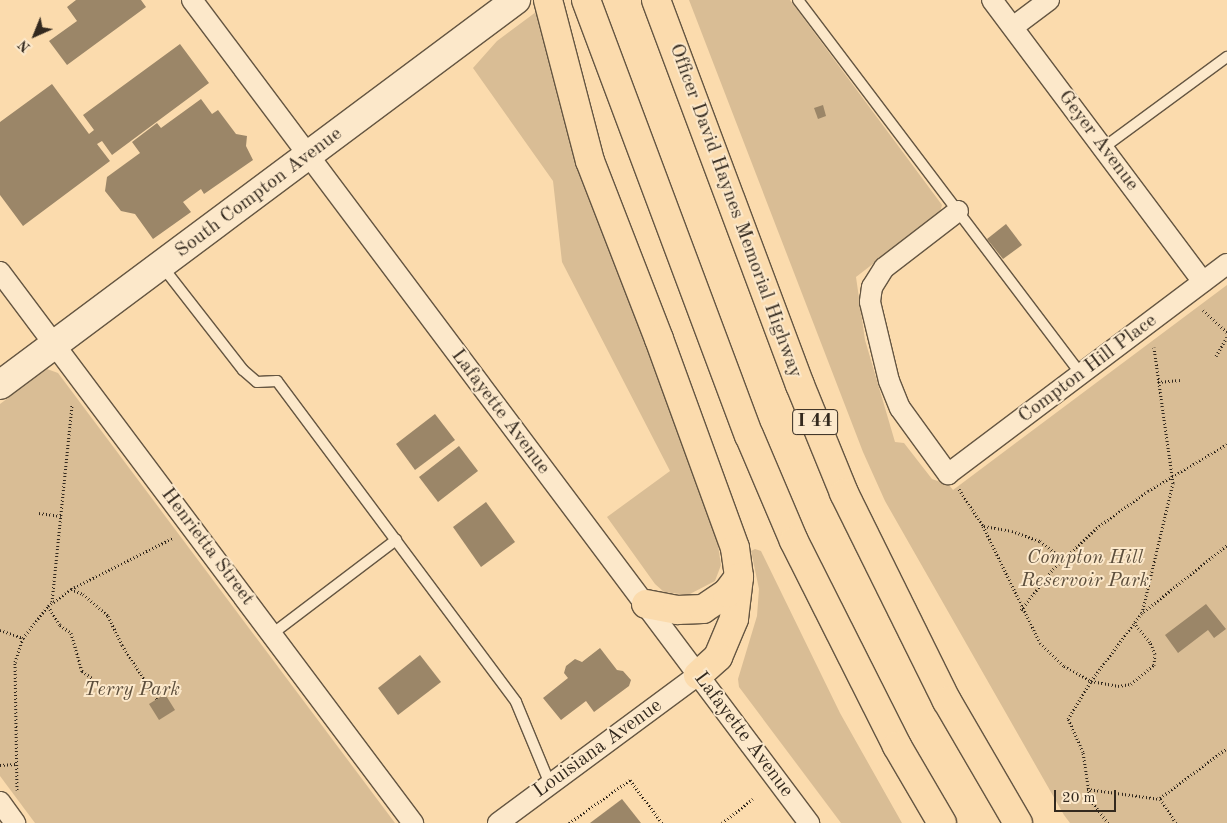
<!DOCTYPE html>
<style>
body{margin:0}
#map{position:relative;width:1227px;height:823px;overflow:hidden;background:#fbdbad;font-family:"Old Standard TT",serif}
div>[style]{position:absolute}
.green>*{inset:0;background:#d9bd95}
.building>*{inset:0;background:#9b8668}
.path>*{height:3px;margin-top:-1.5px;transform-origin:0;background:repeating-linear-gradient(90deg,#33291e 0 1px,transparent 0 3.5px)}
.roads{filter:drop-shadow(1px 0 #655642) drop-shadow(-1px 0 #655642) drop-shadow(0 1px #655642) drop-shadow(0 -1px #655642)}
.service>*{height:10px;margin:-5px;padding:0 5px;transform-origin:5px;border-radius:5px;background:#fce8ca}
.minor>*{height:20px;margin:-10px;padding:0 10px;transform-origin:10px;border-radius:10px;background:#fce8ca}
.secondary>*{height:28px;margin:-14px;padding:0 14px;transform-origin:14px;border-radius:14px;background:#fce8ca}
.motorway>*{height:28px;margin:-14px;padding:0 14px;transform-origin:14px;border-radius:14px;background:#fbdbad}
span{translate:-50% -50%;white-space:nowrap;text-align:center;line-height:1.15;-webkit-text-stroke:4px #fce8ca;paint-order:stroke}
.shield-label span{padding:1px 4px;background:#fce8ca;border:1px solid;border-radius:4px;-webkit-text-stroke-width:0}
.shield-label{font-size:19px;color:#33291e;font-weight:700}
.street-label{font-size:20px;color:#33291e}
.park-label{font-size:20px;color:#5c4e3c;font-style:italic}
.north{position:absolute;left:10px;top:10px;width:50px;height:50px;-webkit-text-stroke:4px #fce8ca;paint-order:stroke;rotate:224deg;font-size:14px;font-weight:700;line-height:20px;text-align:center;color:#33291e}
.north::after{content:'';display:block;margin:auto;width:18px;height:22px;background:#33291e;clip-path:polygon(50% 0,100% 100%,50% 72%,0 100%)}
.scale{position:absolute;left:1054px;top:790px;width:62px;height:22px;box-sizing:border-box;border:2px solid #33291e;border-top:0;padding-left:6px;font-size:15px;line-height:18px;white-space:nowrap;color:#33291e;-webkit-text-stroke:4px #fce8ca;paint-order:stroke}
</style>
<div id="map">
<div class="green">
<i style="clip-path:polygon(689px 0,790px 0,942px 205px,940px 212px,856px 277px,865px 340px,895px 442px,904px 443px,932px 479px,949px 485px,953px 490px,1227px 285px,1227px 823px,1070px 823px,1064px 815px,885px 501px,863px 452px)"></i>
<i style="clip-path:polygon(540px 9px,718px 545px,721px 565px,715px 581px,688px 595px,664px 592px,655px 584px,607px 517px,670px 471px,562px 262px,553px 181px,473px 68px,497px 41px)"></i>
<i style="clip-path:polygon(47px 369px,58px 373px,395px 823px,35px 823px,0 776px,0 404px)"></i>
<i style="clip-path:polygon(755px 549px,761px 551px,840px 713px,902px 823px,841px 823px,739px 687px,738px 679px,757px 616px,759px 589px,751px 551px)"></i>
</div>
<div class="building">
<i style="clip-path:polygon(76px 0,141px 0,146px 7px,67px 65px,49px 41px,77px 21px,67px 7px)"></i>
<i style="clip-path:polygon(180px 44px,209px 83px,112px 155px,102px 141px,97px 144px,110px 161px,23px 226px,0 195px,0 122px,52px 84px,89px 134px,94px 130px,83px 115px)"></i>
<i style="clip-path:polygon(201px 99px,212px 114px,218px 110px,236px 134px,247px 136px,246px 146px,253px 160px,204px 194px,201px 189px,183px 202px,191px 212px,153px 239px,135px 214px,121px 211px,105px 191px,107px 177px,140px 153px,132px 142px,157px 123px,161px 128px)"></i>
<i style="clip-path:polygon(823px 105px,826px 116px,818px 119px,814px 108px)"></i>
<i style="clip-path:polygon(1006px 224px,1022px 245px,1003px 259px,987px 239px)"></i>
<i style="clip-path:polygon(435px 414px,455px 440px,415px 470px,396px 444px)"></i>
<i style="clip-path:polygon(459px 446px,478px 471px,438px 502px,419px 477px)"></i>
<i style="clip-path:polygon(486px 502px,515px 542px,481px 567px,453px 527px)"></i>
<i style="clip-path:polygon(1206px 604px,1226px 629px,1214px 638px,1208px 630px,1178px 653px,1165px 635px)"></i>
<i style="clip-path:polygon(600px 648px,617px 670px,623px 671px,631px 680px,629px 686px,594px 712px,586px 701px,561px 720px,543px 698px,568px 678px,564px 673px,566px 666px,575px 659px,582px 662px)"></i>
<i style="clip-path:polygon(420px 655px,441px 682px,398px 715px,378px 688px)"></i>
<i style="clip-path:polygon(165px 694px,175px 710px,159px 720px,149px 704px)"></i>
<i style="clip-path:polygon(622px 799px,641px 823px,590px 823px)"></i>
</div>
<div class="path">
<i style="left:1203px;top:310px;width:33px;rotate:43deg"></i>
<i style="left:1216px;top:356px;width:22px;rotate:-60deg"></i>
<i style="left:1158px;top:382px;width:22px;rotate:-5deg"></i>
<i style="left:959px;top:489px;width:44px;rotate:57deg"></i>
<i style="left:983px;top:526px;width:130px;rotate:64deg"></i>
<i style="left:1040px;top:643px;width:33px;rotate:44deg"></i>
<i style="left:1064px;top:666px;width:31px;rotate:29deg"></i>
<i style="left:1091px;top:681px;width:84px;rotate:-53.3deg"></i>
<i style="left:1141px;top:614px;width:110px;rotate:-38.7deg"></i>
<i style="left:39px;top:513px;width:22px;rotate:8deg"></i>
<i style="left:984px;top:526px;width:28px;rotate:10deg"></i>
<i style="left:1012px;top:531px;width:30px;rotate:20deg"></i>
<i style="left:1040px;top:541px;width:29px;rotate:38deg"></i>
<i style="left:71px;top:589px;width:13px;rotate:23deg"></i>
<i style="left:83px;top:594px;width:33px;rotate:41deg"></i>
<i style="left:108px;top:616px;width:32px;rotate:64deg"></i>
<i style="left:122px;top:645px;width:64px;rotate:57.1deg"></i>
<i style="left:52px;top:602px;width:199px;rotate:-84.2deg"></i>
<i style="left:48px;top:606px;width:22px;rotate:58deg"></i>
<i style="left:60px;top:625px;width:14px;rotate:36deg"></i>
<i style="left:71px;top:633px;width:40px;rotate:74deg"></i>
<i style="left:82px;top:671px;width:12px;rotate:35deg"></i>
<i style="left:1021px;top:610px;width:52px;rotate:-52deg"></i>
<i style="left:1053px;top:569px;width:63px;rotate:-43.1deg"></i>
<i style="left:1099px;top:526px;width:60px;rotate:-35.5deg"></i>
<i style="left:1148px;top:491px;width:92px;rotate:-30.7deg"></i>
<i style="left:1142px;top:613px;width:134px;rotate:-76.6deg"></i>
<i style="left:1173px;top:483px;width:137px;rotate:-98deg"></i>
<i style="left:0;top:630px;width:24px;rotate:19deg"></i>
<i style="left:0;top:765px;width:16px;rotate:-4deg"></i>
<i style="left:1087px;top:789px;width:74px;rotate:7.8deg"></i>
<i style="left:17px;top:790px;width:128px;rotate:-90.9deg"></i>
<i style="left:15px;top:662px;width:25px;rotate:-72deg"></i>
<i style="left:23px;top:638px;width:41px;rotate:-52deg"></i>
<i style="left:48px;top:606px;width:29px;rotate:-36deg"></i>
<i style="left:71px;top:589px;width:114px;rotate:-26.6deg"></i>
<i style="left:569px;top:823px;width:75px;rotate:-35.2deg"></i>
<i style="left:630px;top:780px;width:54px;rotate:53.3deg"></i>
<i style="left:722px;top:823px;width:39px;rotate:-38deg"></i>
<i style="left:1108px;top:823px;width:30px;rotate:-127deg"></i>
<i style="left:1090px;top:799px;width:48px;rotate:-98.5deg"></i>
<i style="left:1083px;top:752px;width:36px;rotate:-114deg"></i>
<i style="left:1068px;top:719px;width:44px;rotate:-58.8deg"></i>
<i style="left:1091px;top:681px;width:27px;rotate:10deg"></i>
<i style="left:1118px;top:686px;width:13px;rotate:-9deg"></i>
<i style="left:1131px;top:684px;width:30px;rotate:-40deg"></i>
<i style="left:1154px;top:665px;width:11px;rotate:-85deg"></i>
<i style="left:1155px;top:654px;width:13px;rotate:-113deg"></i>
<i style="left:1150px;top:642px;width:25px;rotate:-130deg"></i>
<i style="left:1176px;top:823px;width:30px;rotate:-123deg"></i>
<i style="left:1160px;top:798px;width:84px;rotate:-36.7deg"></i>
</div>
<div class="roads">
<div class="service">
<i style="left:798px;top:0;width:469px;rotate:52.9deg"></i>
<i style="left:1103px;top:148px;width:154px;rotate:-36.3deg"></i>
<i style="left:162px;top:266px;width:132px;rotate:52.1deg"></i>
<i style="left:243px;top:370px;width:18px;rotate:41deg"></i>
<i style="left:257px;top:382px;width:20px;rotate:-3deg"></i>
<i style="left:277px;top:381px;width:400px;rotate:53.3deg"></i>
<i style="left:516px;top:702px;width:89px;rotate:67.5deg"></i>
<i style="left:272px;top:634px;width:156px;rotate:-37.2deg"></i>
</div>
<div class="minor">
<i style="left:192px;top:0;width:1029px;rotate:53.14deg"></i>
<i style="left:992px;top:0;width:352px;rotate:53.2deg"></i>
<i style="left:1013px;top:27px;width:45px;rotate:-36.9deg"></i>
<i style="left:958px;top:211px;width:93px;rotate:142.4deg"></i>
<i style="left:884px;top:268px;width:22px;rotate:122deg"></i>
<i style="left:872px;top:287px;width:15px;rotate:98deg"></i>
<i style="left:870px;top:302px;width:81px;rotate:76.5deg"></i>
<i style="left:889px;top:381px;width:29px;rotate:68deg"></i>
<i style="left:900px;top:408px;width:82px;rotate:54deg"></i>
<i style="left:948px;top:474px;width:349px;rotate:-37deg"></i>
<i style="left:0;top:272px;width:689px;rotate:53.15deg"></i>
<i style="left:0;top:802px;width:26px;rotate:54deg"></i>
<i style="left:498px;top:823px;width:249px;rotate:-36.5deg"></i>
</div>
<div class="secondary">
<i style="left:0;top:385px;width:644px;rotate:-36.73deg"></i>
</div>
<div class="motorway">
<i style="left:548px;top:0;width:166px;rotate:75.4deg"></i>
<i style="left:590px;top:161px;width:191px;rotate:68.8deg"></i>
<i style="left:659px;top:339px;width:222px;rotate:70deg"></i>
<i style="left:735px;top:548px;width:29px;rotate:82deg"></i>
<i style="left:739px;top:577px;width:42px;rotate:96.8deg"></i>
<i style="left:734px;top:619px;width:41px;rotate:112.8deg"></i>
<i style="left:718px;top:657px;width:27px;rotate:138deg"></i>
<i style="left:586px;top:0;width:465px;rotate:69.5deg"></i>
<i style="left:749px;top:435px;width:115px;rotate:67deg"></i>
<i style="left:794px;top:541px;width:229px;rotate:63.3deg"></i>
<i style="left:897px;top:746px;width:89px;rotate:59.7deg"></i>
<i style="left:656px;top:0;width:411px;rotate:69.5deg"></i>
<i style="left:800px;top:385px;width:117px;rotate:67.8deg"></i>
<i style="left:844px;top:493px;width:232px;rotate:63.7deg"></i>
<i style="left:947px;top:701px;width:141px;rotate:59.8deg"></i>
<i style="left:646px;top:604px;width:32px;rotate:11deg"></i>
<i style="left:677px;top:610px;width:26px;rotate:-2deg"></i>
<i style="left:703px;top:609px;width:29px;rotate:-34deg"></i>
<i style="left:727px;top:593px;width:20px;rotate:-53deg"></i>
</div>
</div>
<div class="shield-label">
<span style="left:815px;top:422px">I 44</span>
</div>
<div class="street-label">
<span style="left:1098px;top:141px;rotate:53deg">Geyer Avenue</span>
<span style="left:259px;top:193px;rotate:-37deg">South Compton Avenue</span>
<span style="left:735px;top:211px;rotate:70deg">Officer David Haynes Memorial Highway</span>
<span style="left:1088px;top:369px;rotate:-37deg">Compton Hill Place</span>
<span style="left:500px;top:412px;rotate:53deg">Lafayette Avenue</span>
<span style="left:207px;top:547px;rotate:53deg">Henrietta Street</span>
<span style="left:743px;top:735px;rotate:53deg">Lafayette Avenue</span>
<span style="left:598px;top:749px;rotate:-36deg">Louisiana Avenue</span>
</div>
<div class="park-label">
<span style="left:1085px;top:570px">Compton Hill<br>Reservoir Park</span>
<span style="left:132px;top:690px">Terry Park</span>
</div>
<div class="north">N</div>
<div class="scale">20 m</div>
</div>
